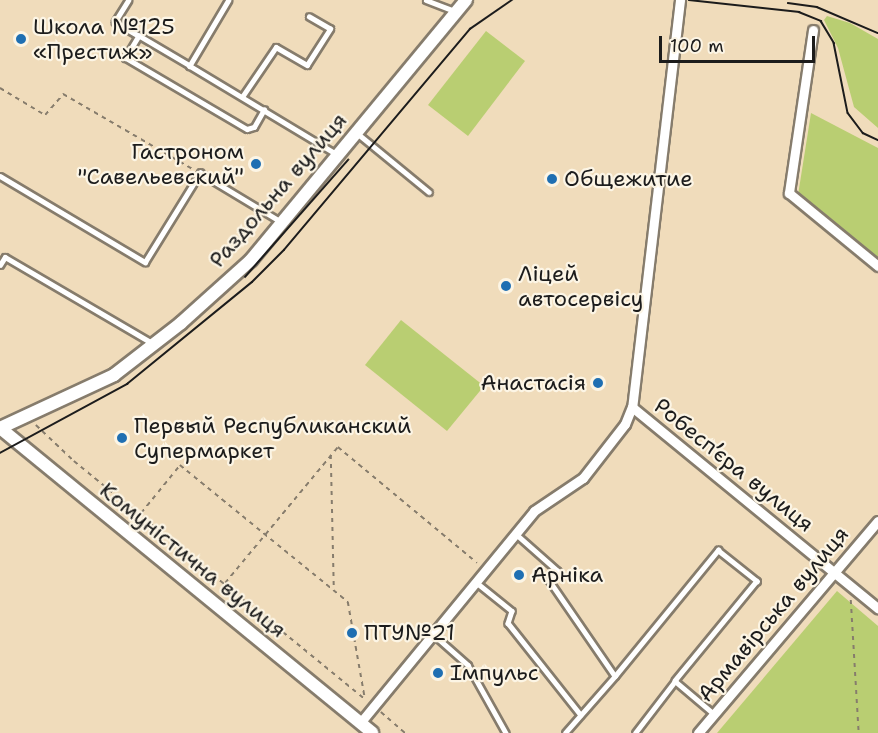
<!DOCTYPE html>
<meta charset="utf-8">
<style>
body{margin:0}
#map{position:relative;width:878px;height:733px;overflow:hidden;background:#f0dcbb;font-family:"Shantell Sans",sans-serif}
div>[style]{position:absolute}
.green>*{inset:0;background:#b9ce72}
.path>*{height:1.5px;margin-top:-0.75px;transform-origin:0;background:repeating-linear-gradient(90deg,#867c6c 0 4.5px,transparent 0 9px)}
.roads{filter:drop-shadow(2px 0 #867c6c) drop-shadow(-2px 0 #867c6c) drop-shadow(0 2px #867c6c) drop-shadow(0 -2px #867c6c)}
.service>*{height:4.5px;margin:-2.25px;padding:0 2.25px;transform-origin:2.25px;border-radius:2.25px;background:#fff}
.minor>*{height:9px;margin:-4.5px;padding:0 4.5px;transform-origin:4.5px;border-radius:4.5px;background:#fff}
.tertiary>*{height:12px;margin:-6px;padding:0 6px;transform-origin:6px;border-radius:6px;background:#fff}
.tram>*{height:1.5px;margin:-0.75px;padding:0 0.75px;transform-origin:0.75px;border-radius:0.75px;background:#1c1c1c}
.dots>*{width:16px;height:16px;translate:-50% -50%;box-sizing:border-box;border:3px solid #fcf5e5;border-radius:50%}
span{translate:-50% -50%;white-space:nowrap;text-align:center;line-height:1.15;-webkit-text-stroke:4.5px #fcf5e5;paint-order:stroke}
.poi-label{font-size:22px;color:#1c1c1c}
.left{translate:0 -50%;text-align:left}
.right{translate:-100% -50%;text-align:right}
.street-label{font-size:22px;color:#1c1c1c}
.scale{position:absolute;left:659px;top:36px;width:156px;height:27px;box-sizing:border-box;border:3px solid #1c1c1c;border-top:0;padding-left:8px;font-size:18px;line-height:21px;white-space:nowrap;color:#1c1c1c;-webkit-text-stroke:4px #fcf5e5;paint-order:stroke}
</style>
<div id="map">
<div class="green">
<i style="clip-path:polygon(827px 16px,850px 23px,878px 39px,878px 128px,854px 107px,838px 48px,824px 20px)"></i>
<i style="clip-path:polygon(486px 31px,525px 61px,468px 136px,428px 105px)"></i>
<i style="clip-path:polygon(811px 113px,878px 148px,878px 258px,798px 195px)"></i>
<i style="clip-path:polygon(401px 320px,484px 386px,447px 431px,365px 365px)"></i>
<i style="clip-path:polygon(837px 591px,878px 626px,878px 733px,717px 733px)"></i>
</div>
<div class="path">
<i style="left:0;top:88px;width:52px;rotate:31deg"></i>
<i style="left:45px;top:115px;width:28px;rotate:-49deg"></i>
<i style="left:63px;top:94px;width:151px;rotate:30.1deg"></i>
<i style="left:36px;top:425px;width:52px;rotate:43.5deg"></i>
<i style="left:74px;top:461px;width:377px;rotate:39.3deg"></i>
<i style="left:331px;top:455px;width:136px;rotate:88.7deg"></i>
<i style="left:141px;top:513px;width:62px;rotate:-50.9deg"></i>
<i style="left:180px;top:465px;width:217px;rotate:39.2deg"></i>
<i style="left:348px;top:602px;width:97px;rotate:80deg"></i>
<i style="left:225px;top:583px;width:177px;rotate:-50.3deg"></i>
<i style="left:338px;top:447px;width:181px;rotate:39.8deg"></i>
<i style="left:851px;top:600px;width:133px;rotate:86.6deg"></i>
<i style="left:381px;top:712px;width:32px;rotate:41deg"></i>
</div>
<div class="roads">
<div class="service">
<i style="left:129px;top:0;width:26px;rotate:122deg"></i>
<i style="left:115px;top:22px;width:28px;rotate:30deg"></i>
<i style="left:229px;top:0;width:77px;rotate:120.6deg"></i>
<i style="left:190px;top:66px;width:173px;rotate:31deg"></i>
<i style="left:426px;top:0;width:30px;rotate:21deg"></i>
<i style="left:190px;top:66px;width:59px;rotate:-149.5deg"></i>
<i style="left:139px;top:36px;width:26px;rotate:121deg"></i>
<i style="left:126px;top:58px;width:140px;rotate:30.4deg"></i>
<i style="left:247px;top:129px;width:7px;rotate:-16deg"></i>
<i style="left:254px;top:127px;width:20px;rotate:-60deg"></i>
<i style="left:242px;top:97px;width:60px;rotate:-55.8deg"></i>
<i style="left:276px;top:47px;width:36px;rotate:30deg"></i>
<i style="left:307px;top:65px;width:43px;rotate:-57.4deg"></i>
<i style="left:330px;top:29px;width:24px;rotate:-150deg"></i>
<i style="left:357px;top:133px;width:93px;rotate:39.3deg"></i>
<i style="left:0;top:176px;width:169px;rotate:30.7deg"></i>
<i style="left:145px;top:262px;width:105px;rotate:-58.3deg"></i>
<i style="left:200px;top:173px;width:93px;rotate:31deg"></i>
<i style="left:0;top:265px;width:9px;rotate:-58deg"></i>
<i style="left:5px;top:257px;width:170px;rotate:30.3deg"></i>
<i style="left:516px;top:534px;width:56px;rotate:41.4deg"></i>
<i style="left:558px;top:571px;width:13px;rotate:135deg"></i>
<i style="left:549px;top:580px;width:116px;rotate:55.5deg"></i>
<i style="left:615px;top:676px;width:163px;rotate:-50.7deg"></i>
<i style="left:718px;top:550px;width:50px;rotate:38.5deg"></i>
<i style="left:757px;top:581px;width:129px;rotate:129.4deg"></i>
<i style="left:675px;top:681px;width:51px;rotate:40.2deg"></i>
<i style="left:476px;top:582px;width:46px;rotate:38.9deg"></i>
<i style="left:512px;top:611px;width:13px;rotate:108deg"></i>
<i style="left:508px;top:623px;width:117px;rotate:51.6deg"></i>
<i style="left:433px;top:634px;width:47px;rotate:41.5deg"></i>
<i style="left:468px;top:665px;width:78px;rotate:60.8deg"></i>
<i style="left:565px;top:733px;width:76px;rotate:-48.7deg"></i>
<i style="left:635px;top:733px;width:66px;rotate:-52.4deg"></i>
</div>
<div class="minor">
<i style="left:680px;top:0;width:410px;rotate:96.7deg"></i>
<i style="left:632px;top:407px;width:318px;rotate:39.3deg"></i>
<i style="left:813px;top:30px;width:165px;rotate:98.4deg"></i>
<i style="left:789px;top:193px;width:115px;rotate:39.4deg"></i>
<i style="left:360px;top:723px;width:274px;rotate:-50.6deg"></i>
<i style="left:534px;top:511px;width:59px;rotate:-34deg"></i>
<i style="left:583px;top:478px;width:68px;rotate:-52.1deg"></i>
<i style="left:625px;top:424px;width:18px;rotate:-68deg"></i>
<i style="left:698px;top:733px;width:278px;rotate:-49.7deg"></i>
</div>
<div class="tertiary">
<i style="left:0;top:428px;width:126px;rotate:-24.9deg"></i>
<i style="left:114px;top:375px;width:85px;rotate:-37.8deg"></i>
<i style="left:181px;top:323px;width:94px;rotate:-42deg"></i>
<i style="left:251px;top:260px;width:337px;rotate:-50.4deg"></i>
<i style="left:0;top:428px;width:481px;rotate:39.3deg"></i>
</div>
</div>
<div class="tram">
<i style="left:689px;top:0;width:111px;rotate:6.2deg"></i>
<i style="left:799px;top:12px;width:24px;rotate:22deg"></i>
<i style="left:821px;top:21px;width:26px;rotate:59deg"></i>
<i style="left:834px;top:43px;width:71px;rotate:78.7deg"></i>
<i style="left:848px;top:113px;width:25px;rotate:53deg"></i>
<i style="left:863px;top:133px;width:17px;rotate:25deg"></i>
<i style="left:788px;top:3px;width:29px;rotate:8deg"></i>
<i style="left:817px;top:7px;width:66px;rotate:23.1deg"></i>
<i style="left:245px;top:277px;width:156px;rotate:-48.6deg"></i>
<i style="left:0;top:453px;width:145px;rotate:-28.5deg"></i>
<i style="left:127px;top:384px;width:161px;rotate:-39.2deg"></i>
<i style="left:252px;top:282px;width:45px;rotate:-45deg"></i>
<i style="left:284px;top:250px;width:289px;rotate:-49.9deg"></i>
<i style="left:470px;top:29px;width:51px;rotate:-34.6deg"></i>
</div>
<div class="dots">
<i style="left:21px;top:39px;background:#1f6fb2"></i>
<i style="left:256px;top:164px;background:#1f6fb2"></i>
<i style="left:552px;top:179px;background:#1f6fb2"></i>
<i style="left:506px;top:286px;background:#1f6fb2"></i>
<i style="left:598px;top:383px;background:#1f6fb2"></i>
<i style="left:122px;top:438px;background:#1f6fb2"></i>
<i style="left:519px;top:575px;background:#1f6fb2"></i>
<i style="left:352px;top:633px;background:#1f6fb2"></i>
<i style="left:438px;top:673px;background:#1f6fb2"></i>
</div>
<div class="poi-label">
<span class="left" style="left:33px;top:39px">Школа №125<br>«Престиж»</span>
<span class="right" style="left:244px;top:164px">Гастроном<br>"Савельевский"</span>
<span class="left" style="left:564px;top:179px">Общежитие</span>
<span class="left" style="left:518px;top:286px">Ліцей<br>автосервісу</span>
<span class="right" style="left:586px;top:383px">Анастасія</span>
<span class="left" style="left:134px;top:438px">Первый Республиканский<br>Супермаркет</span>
<span class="left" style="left:531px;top:575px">Арніка</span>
<span class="left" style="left:364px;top:633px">ПТУ№21</span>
<span class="left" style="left:450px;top:673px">Імпульс</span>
</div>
<div class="street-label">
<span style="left:278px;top:190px;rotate:-49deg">Раздольна вулиця</span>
<span style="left:734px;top:465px;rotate:39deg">Робесп’єра вулиця</span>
<span style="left:193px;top:560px;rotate:39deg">Комуністична вулиця</span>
<span style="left:773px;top:614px;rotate:-50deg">Армавірська вулиця</span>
</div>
<div class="scale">100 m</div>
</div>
